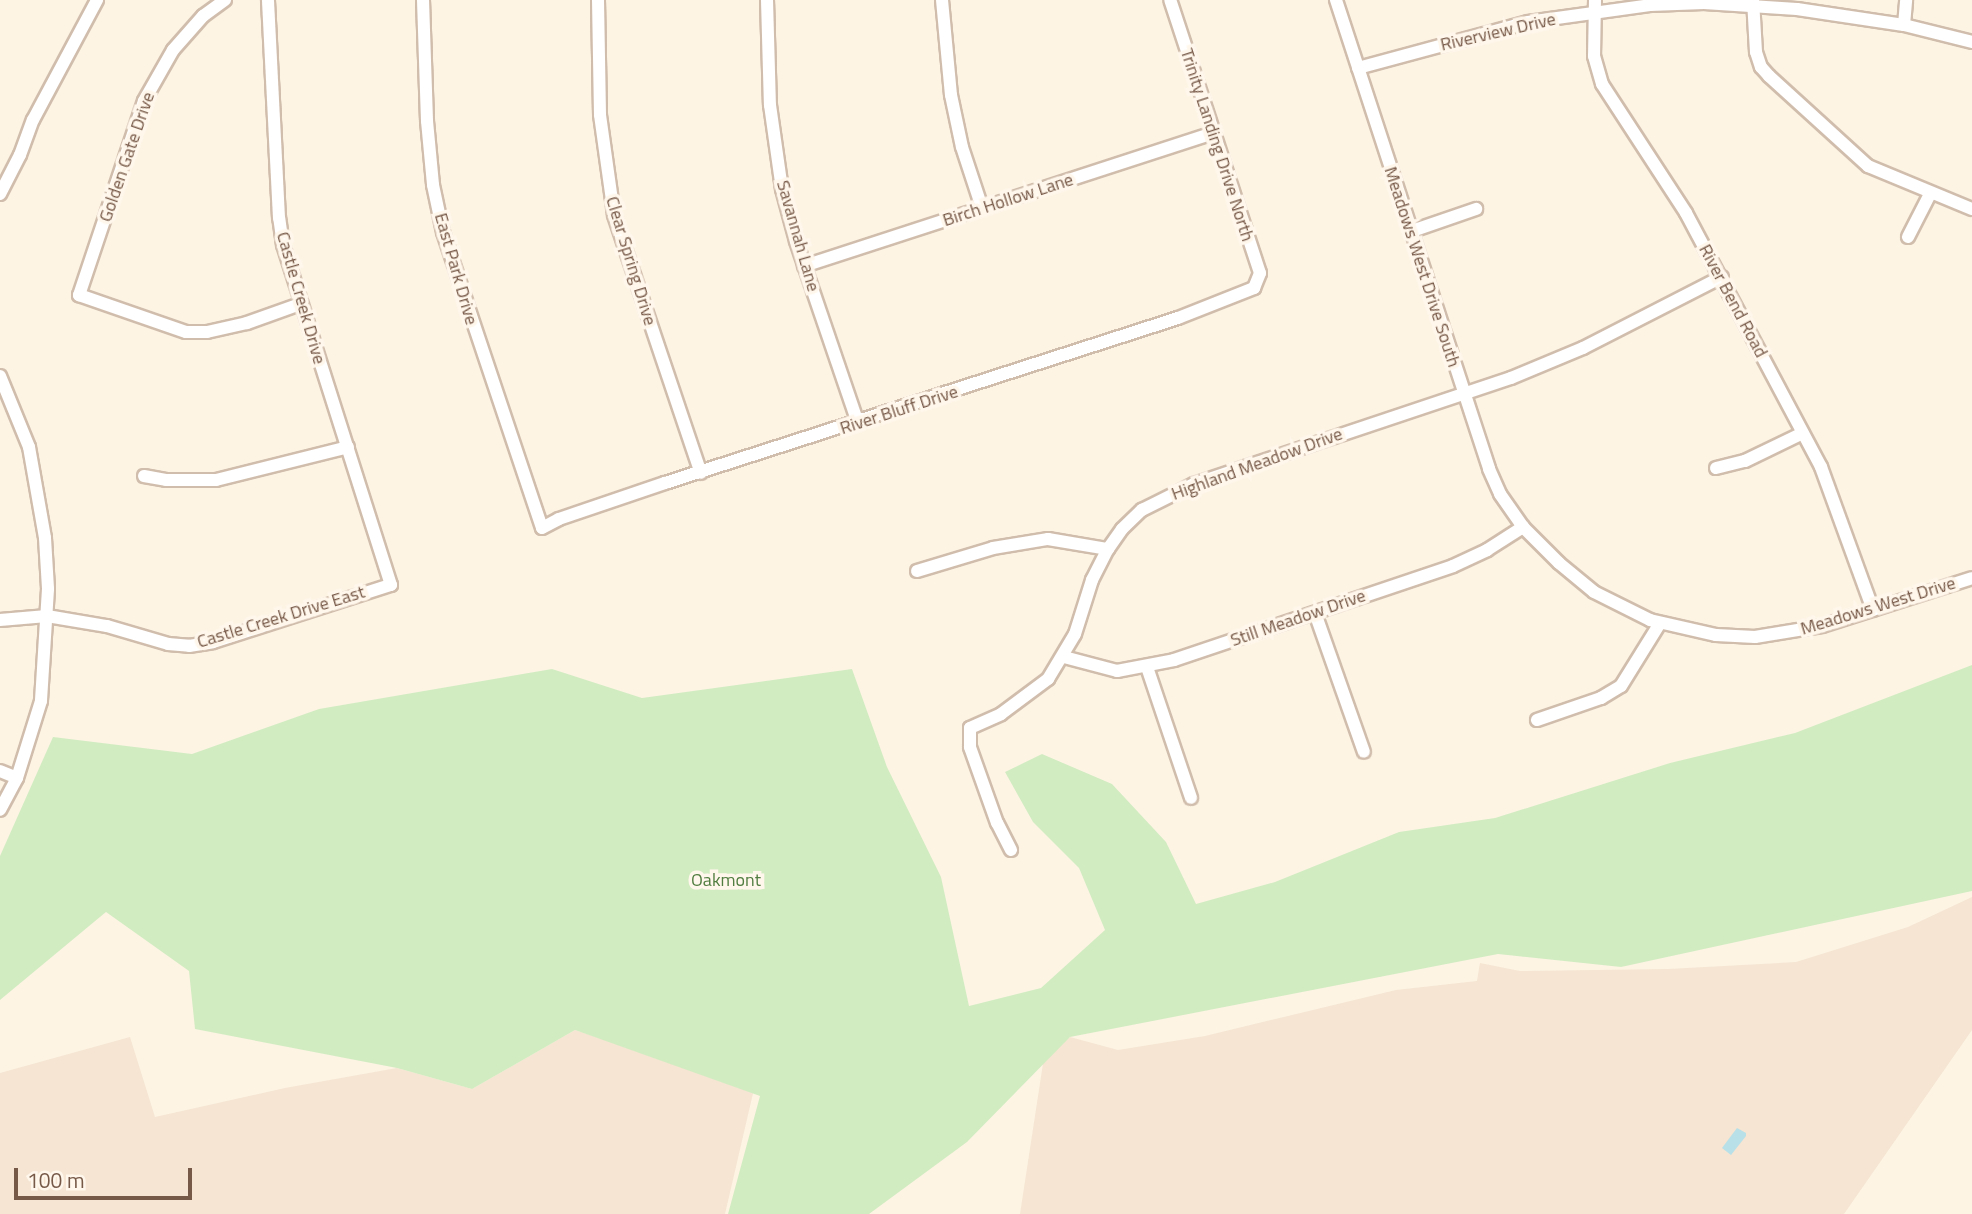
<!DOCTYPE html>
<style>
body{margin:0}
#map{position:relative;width:1972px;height:1214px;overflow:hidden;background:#fdf4e4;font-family:"Titillium Web",sans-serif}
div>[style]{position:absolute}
.residential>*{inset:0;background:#f5e5d2}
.green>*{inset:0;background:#d2ecc2}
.water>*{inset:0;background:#b7e0e8}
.roads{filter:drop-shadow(2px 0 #d1bdac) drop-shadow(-2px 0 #d1bdac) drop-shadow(0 2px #d1bdac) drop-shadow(0 -2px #d1bdac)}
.minor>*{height:12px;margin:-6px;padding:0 6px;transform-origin:6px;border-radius:6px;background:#fff}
span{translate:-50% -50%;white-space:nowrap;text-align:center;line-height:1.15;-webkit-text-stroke:7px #fff7eb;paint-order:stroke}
.street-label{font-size:18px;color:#775948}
.park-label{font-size:18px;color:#517d40}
.scale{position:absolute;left:14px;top:1168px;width:178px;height:32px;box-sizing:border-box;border:4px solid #775948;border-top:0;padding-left:9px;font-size:21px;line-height:24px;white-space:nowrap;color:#775948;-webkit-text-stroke:5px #fff7eb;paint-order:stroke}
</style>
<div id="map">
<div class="residential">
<i style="clip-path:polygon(1972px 897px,1972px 1030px,1844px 1214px,1020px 1214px,1044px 1057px,1070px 1037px,1118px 1050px,1205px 1036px,1396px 990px,1477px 981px,1480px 963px,1520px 971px,1668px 969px,1796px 962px,1908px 927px)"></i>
<i style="clip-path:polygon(575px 1030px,754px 1089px,725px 1214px,0 1214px,0 1073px,130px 1037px,155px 1117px,285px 1088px,397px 1068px,472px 1089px)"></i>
</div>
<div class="green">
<i style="clip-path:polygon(1972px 665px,1972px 891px,1621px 967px,1498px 954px,1070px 1037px,967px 1142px,869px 1214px,728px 1214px,760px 1096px,575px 1030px,472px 1089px,397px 1068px,195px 1029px,189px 971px,106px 912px,0 1000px,0 856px,53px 737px,192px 754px,319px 709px,552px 669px,642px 698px,852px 669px,887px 767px,941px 877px,969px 1006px,1041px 988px,1105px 930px,1079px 868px,1033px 822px,1005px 772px,1042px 754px,1112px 784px,1166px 842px,1196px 904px,1275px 882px,1399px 832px,1495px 818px,1670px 763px,1795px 733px)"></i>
</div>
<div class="water">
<i style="clip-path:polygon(1737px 1128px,1746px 1133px,1746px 1136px,1731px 1155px,1722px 1148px)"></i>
</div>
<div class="roads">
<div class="minor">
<i style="left:225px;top:0;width:27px;rotate:144deg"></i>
<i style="left:203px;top:16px;width:45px;rotate:131.4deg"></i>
<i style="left:173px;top:50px;width:59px;rotate:119.6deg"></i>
<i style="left:144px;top:101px;width:205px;rotate:108.5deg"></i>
<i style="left:79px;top:295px;width:113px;rotate:19.1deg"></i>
<i style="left:186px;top:332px;width:21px"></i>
<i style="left:207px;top:332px;width:41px;rotate:-12.7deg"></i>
<i style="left:247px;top:323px;width:56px;rotate:-19.7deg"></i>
<i style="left:423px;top:0;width:121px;rotate:88.1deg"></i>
<i style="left:427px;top:121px;width:64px;rotate:84.6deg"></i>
<i style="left:433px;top:185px;width:48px;rotate:78deg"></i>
<i style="left:443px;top:232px;width:312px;rotate:71.5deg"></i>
<i style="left:542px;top:528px;width:19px;rotate:-28deg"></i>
<i style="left:559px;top:519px;width:112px;rotate:-18.8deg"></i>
<i style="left:665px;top:483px;width:539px;rotate:-17.83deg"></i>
<i style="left:1178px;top:318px;width:82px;rotate:-21.5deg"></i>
<i style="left:1254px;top:288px;width:16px;rotate:-68deg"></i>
<i style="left:1260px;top:273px;width:287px;rotate:-108.2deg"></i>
<i style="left:598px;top:0;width:115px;rotate:89deg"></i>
<i style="left:600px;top:115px;width:101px;rotate:82deg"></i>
<i style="left:614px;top:215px;width:272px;rotate:71.4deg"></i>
<i style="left:767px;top:0;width:105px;rotate:88.4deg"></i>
<i style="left:770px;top:105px;width:85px;rotate:81.9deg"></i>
<i style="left:782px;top:189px;width:54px;rotate:74.9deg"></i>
<i style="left:796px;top:241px;width:192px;rotate:71.2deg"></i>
<i style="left:942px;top:0;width:95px;rotate:84.6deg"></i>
<i style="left:951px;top:95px;width:53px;rotate:78.1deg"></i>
<i style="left:962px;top:147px;width:64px;rotate:71.8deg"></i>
<i style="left:1336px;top:0;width:493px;rotate:71.9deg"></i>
<i style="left:1489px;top:469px;width:27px;rotate:66deg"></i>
<i style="left:1500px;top:494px;width:40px;rotate:55.1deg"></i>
<i style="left:1523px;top:527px;width:51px;rotate:45deg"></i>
<i style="left:1559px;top:563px;width:45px;rotate:39.6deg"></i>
<i style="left:1594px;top:592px;width:63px;rotate:26.6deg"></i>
<i style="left:1650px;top:620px;width:68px;rotate:12.8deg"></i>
<i style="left:1716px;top:635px;width:39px;rotate:3deg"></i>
<i style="left:1755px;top:637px;width:68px;rotate:-9.3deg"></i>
<i style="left:1822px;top:626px;width:157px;rotate:-17.7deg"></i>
<i style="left:1595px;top:0;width:56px;rotate:91deg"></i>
<i style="left:1594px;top:56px;width:29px;rotate:74deg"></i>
<i style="left:1602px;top:84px;width:154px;rotate:56.9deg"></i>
<i style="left:1686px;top:213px;width:288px;rotate:62deg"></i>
<i style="left:1821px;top:467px;width:152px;rotate:70deg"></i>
<i style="left:1753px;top:0;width:52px;rotate:86.7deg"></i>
<i style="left:1756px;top:52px;width:16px;rotate:72deg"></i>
<i style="left:1761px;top:67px;width:12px;rotate:48deg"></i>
<i style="left:1769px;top:76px;width:134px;rotate:42.3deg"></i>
<i style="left:1868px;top:166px;width:113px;rotate:22.5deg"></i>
<i style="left:1904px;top:25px;width:25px;rotate:-85deg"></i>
<i style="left:1358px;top:68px;width:176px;rotate:-15.1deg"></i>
<i style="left:1528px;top:22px;width:123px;rotate:-7.9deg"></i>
<i style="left:1650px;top:5px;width:54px;rotate:-2.1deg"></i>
<i style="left:1704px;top:3px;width:93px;rotate:3.7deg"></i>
<i style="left:1797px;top:9px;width:108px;rotate:8.5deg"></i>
<i style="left:1904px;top:25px;width:70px;rotate:14deg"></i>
<i style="left:0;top:194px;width:44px;rotate:-62.9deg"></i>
<i style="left:20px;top:155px;width:37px;rotate:-70deg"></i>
<i style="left:33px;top:120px;width:136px;rotate:-61.9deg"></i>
<i style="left:1412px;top:231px;width:68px;rotate:-19deg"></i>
<i style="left:1908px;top:237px;width:48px;rotate:-62.9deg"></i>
<i style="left:804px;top:266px;width:430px;rotate:-18deg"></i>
<i style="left:0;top:376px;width:77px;rotate:67.8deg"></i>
<i style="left:29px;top:447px;width:92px;rotate:80deg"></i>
<i style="left:45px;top:538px;width:51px;rotate:86.6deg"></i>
<i style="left:48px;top:589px;width:112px;rotate:93.6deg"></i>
<i style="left:41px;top:701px;width:81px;rotate:107.3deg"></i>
<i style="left:17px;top:778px;width:36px;rotate:118deg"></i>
<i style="left:1716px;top:468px;width:30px;rotate:-14deg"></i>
<i style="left:1745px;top:461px;width:64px;rotate:-25.8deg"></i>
<i style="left:144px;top:476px;width:22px;rotate:10deg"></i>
<i style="left:166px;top:480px;width:50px"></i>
<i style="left:216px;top:480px;width:136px;rotate:-14deg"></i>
<i style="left:917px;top:571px;width:79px;rotate:-16.8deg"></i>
<i style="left:993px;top:548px;width:56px;rotate:-9.3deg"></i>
<i style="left:1048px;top:539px;width:61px;rotate:9.5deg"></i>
<i style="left:1315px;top:613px;width:147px;rotate:70.6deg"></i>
<i style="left:0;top:620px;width:47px;rotate:-4.9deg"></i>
<i style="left:47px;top:616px;width:61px;rotate:9.5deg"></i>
<i style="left:107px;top:626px;width:64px;rotate:16.4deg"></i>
<i style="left:168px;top:644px;width:21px;rotate:5deg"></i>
<i style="left:189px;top:646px;width:24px;rotate:-9deg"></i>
<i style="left:213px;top:642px;width:187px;rotate:-17.8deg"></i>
<i style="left:391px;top:585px;width:357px;rotate:-107.6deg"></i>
<i style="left:283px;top:245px;width:27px;rotate:-98deg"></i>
<i style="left:279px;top:218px;width:218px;rotate:-92.9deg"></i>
<i style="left:1064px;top:657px;width:55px;rotate:14.8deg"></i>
<i style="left:1117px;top:671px;width:58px;rotate:-10.9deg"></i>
<i style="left:1174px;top:660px;width:294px;rotate:-18.6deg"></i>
<i style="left:1453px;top:566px;width:38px;rotate:-25deg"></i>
<i style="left:1487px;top:550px;width:43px;rotate:-32.6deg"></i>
<i style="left:1147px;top:667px;width:138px;rotate:71.4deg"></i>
<i style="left:1537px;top:720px;width:68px;rotate:-19deg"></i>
<i style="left:1601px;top:698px;width:23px;rotate:-31deg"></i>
<i style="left:1621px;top:686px;width:74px;rotate:-58.2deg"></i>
<i style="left:0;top:771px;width:18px;rotate:22deg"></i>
<i style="left:1011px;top:850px;width:30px;rotate:-117deg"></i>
<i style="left:997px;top:823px;width:81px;rotate:-109.6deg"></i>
<i style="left:970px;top:747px;width:19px;rotate:-90deg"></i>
<i style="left:970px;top:728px;width:34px;rotate:-24deg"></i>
<i style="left:1001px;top:714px;width:59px;rotate:-36.7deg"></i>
<i style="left:1048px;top:679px;width:52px;rotate:-59deg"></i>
<i style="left:1075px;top:634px;width:57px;rotate:-72.5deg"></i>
<i style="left:1092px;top:580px;width:35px;rotate:-63deg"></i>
<i style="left:1108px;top:549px;width:24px;rotate:-55deg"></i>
<i style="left:1122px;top:529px;width:28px;rotate:-44deg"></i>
<i style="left:1142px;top:510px;width:58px;rotate:-26.6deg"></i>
<i style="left:1194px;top:484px;width:334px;rotate:-18.5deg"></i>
<i style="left:1511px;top:378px;width:78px;rotate:-22.6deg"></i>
<i style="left:1583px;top:348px;width:156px;rotate:-27.1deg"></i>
</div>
</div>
<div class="street-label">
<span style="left:1498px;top:32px;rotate:-13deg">Riverview Drive</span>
<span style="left:1217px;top:145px;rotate:72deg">Trinity Landing Drive North</span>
<span style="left:127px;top:157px;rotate:-71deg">Golden Gate Drive</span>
<span style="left:1008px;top:200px;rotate:-18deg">Birch Hollow Lane</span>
<span style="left:798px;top:236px;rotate:74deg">Savannah Lane</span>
<span style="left:631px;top:261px;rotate:73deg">Clear Spring Drive</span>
<span style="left:1422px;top:267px;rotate:72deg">Meadows West Drive South</span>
<span style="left:456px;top:269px;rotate:74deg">East Park Drive</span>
<span style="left:301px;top:298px;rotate:74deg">Castle Creek Drive</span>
<span style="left:1733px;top:301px;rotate:62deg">River Bend Road</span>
<span style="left:899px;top:410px;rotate:-18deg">River Bluff Drive</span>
<span style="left:1257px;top:464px;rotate:-20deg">Highland Meadow Drive</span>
<span style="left:1878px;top:606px;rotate:-17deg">Meadows West Drive</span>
<span style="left:281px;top:617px;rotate:-17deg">Castle Creek Drive East</span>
<span style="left:1298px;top:618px;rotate:-19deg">Still Meadow Drive</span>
</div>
<div class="park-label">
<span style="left:726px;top:880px">Oakmont</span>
</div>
<div class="scale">100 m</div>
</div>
